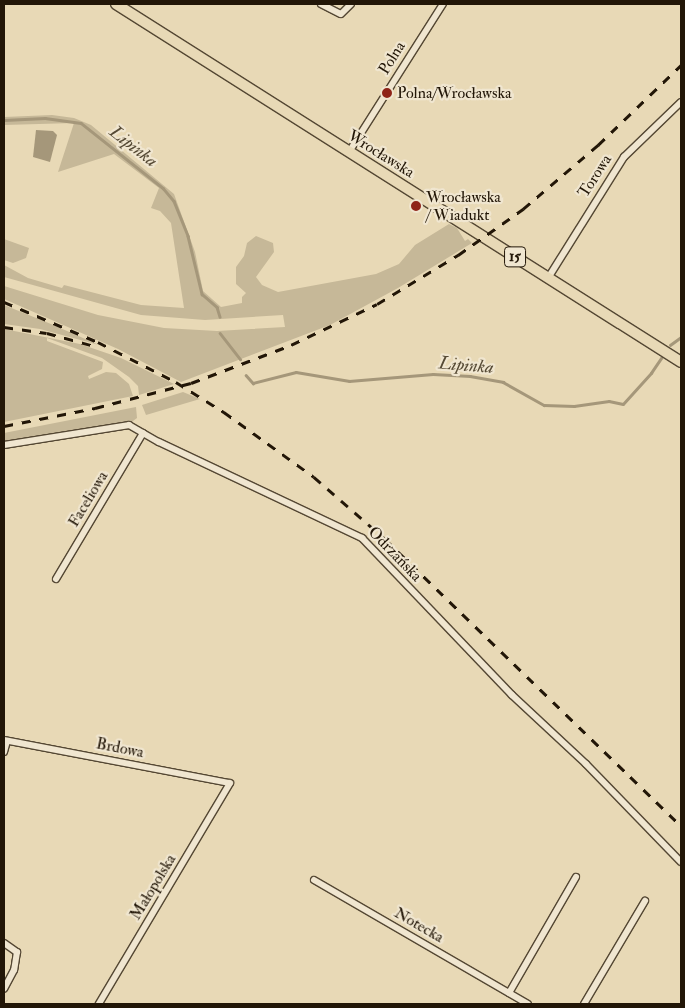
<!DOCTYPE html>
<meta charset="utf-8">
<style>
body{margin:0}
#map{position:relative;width:685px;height:1008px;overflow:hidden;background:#e8d9b6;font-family:"IM FELL Double Pica",serif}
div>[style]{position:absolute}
.green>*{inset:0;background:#c6b898}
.water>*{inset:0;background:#a5977a}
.stream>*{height:2.5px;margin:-1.25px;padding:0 1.25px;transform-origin:1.25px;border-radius:1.25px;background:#a5977a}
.roads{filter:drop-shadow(1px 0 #544733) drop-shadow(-1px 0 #544733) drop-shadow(0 1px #544733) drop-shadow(0 -1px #544733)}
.minor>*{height:6px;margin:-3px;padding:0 3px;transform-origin:3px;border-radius:3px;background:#f0e6d0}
.primary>*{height:10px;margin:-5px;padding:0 5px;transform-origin:5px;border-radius:5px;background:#e8d9b6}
.rail>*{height:2.5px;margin-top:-1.25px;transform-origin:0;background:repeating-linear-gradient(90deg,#221607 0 9px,transparent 0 18px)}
.dots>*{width:14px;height:14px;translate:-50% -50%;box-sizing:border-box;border:2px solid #f0e6d0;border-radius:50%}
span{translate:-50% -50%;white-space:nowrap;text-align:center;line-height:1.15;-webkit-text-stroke:4.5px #f0e6d0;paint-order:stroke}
.shield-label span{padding:1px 4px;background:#f0e6d0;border:1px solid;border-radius:4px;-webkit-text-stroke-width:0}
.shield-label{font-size:15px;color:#221607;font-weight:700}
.street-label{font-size:16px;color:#221607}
.poi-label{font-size:16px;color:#221607}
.left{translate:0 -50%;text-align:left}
.water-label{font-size:18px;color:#564a35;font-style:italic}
.frame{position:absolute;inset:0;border:5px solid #221607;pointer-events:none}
</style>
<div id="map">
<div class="green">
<i style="clip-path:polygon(52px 115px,74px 118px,91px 125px,174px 194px,195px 252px,203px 291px,221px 307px,242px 303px,242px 297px,246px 293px,236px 284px,236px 267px,244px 256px,247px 243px,256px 236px,273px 243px,274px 252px,256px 277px,262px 285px,278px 292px,376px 274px,399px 264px,415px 245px,449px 224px,457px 228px,465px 241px,468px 239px,472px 243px,398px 288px,330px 325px,181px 382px,118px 349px,4px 299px,4px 286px,98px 315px,164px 328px,217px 331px,285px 327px,283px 315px,205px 320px,141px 315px,4px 277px,4px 265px,28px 278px,62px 288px,64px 285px,141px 305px,184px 308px,171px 223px,160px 211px,151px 208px,159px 188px,114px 154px,58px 172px,74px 123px,4px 125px,4px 117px)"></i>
<i style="clip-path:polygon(4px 239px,29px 248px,26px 258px,13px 263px,4px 260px)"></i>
<i style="clip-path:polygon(4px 305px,51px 324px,99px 345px,40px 329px,4px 324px)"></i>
<i style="clip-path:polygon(4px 329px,80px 344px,121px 358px,174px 384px,139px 395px,138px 386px,129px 377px,102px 358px,47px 338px,47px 341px,103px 362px,102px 369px,88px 376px,89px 379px,106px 372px,116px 373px,129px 384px,133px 396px,4px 422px)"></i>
<i style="clip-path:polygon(183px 392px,200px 399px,146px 415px,142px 405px)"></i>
<i style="clip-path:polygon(136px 407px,137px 418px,133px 421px,4px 443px,4px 433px)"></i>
</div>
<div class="water">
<i style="clip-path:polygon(36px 130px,53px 131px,57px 135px,50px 162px,33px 157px)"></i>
</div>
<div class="stream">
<i style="left:4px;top:120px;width:41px;rotate:-2.8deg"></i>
<i style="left:45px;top:118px;width:36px;rotate:8deg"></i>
<i style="left:81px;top:123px;width:105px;rotate:38.4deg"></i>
<i style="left:163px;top:188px;width:17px;rotate:50deg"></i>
<i style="left:174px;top:201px;width:38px;rotate:68deg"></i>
<i style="left:188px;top:236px;width:60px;rotate:76.4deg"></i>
<i style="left:202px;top:294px;width:20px;rotate:41deg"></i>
<i style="left:217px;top:307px;width:10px;rotate:73deg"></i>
<i style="left:220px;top:333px;width:33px;rotate:52deg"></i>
<i style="left:670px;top:345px;width:14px;rotate:-36deg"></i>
<i style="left:246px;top:375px;width:11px;rotate:49deg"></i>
<i style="left:253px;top:383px;width:44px;rotate:-14.3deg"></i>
<i style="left:296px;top:372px;width:54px;rotate:9.6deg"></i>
<i style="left:349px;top:381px;width:84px;rotate:-4.8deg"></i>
<i style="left:433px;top:374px;width:37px;rotate:3deg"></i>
<i style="left:470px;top:376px;width:34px;rotate:10deg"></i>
<i style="left:503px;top:382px;width:47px;rotate:29.3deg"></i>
<i style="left:544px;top:405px;width:30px;rotate:2deg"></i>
<i style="left:574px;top:406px;width:35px;rotate:-8deg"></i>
<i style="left:609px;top:401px;width:14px;rotate:12deg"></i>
<i style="left:623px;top:404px;width:42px;rotate:-47.9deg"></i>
<i style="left:651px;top:373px;width:18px;rotate:-56deg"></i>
</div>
<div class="roads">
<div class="minor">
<i style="left:321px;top:4px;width:22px;rotate:27deg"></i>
<i style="left:341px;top:14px;width:14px;rotate:-45deg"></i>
<i style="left:349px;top:152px;width:175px;rotate:-57.6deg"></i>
<i style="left:548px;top:278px;width:143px;rotate:-57.9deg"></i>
<i style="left:624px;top:157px;width:79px;rotate:-44deg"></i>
<i style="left:4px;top:445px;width:127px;rotate:-9.1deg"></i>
<i style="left:129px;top:425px;width:34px;rotate:30deg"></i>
<i style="left:159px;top:442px;width:225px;rotate:25.3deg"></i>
<i style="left:362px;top:538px;width:217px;rotate:46.3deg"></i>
<i style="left:512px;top:695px;width:101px;rotate:43deg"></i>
<i style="left:586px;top:764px;width:136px;rotate:45.9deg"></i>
<i style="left:56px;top:579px;width:170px;rotate:-59.2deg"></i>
<i style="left:4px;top:740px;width:230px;rotate:10.8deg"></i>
<i style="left:230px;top:783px;width:257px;rotate:120.7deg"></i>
<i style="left:4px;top:752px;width:11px;rotate:-75deg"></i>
<i style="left:314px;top:880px;width:247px;rotate:30.1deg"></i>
<i style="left:4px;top:943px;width:16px;rotate:35deg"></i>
<i style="left:17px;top:952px;width:18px;rotate:99deg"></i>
<i style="left:14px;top:970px;width:21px;rotate:118deg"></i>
<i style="left:509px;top:993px;width:134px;rotate:-60deg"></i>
<i style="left:584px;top:1004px;width:120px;rotate:-59.4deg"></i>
</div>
<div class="primary">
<i style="left:116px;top:4px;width:669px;rotate:32.36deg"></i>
</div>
</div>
<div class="rail">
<i style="left:4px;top:302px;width:102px;rotate:23.1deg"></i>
<i style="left:98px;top:342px;width:88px;rotate:27.1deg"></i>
<i style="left:176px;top:382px;width:57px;rotate:32deg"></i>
<i style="left:224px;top:412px;width:111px;rotate:35.8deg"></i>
<i style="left:314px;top:477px;width:94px;rotate:41.1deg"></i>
<i style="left:385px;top:539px;width:412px;rotate:44.1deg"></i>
<i style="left:4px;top:327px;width:43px;rotate:7.9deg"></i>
<i style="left:47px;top:333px;width:46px;rotate:15.3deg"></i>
<i style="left:4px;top:426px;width:93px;rotate:-11.2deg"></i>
<i style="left:95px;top:408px;width:99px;rotate:-14.6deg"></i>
<i style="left:191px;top:383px;width:107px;rotate:-20.8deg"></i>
<i style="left:291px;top:345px;width:95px;rotate:-25.5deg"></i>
<i style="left:377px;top:304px;width:95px;rotate:-31.2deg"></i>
<i style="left:458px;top:255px;width:80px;rotate:-35.3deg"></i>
<i style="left:523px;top:209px;width:99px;rotate:-40.5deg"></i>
<i style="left:598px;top:145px;width:115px;rotate:-43.9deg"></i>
</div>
<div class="dots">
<i style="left:387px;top:93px;background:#8f2418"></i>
<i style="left:416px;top:206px;background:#8f2418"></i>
</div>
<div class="shield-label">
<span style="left:515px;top:257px">15</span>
</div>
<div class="street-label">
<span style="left:392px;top:58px;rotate:-58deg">Polna</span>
<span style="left:381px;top:154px;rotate:32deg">Wrocławska</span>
<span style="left:595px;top:176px;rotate:-57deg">Torowa</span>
<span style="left:88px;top:499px;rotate:-59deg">Faceliowa</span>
<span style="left:395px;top:554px;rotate:46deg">Odrzańska</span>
<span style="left:120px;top:748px;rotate:11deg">Brdowa</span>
<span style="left:153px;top:887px;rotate:-59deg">Małopolska</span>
<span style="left:419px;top:925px;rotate:30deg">Notecka</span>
</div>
<div class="poi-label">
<span class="left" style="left:397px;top:93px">Polna/Wrocławska</span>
<span class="left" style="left:426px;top:206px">Wrocławska<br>/ Wiadukt</span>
</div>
<div class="water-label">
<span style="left:133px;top:147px;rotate:38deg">Lipinka</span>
<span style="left:466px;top:366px;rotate:5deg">Lipinka</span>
</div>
<div class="frame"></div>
</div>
